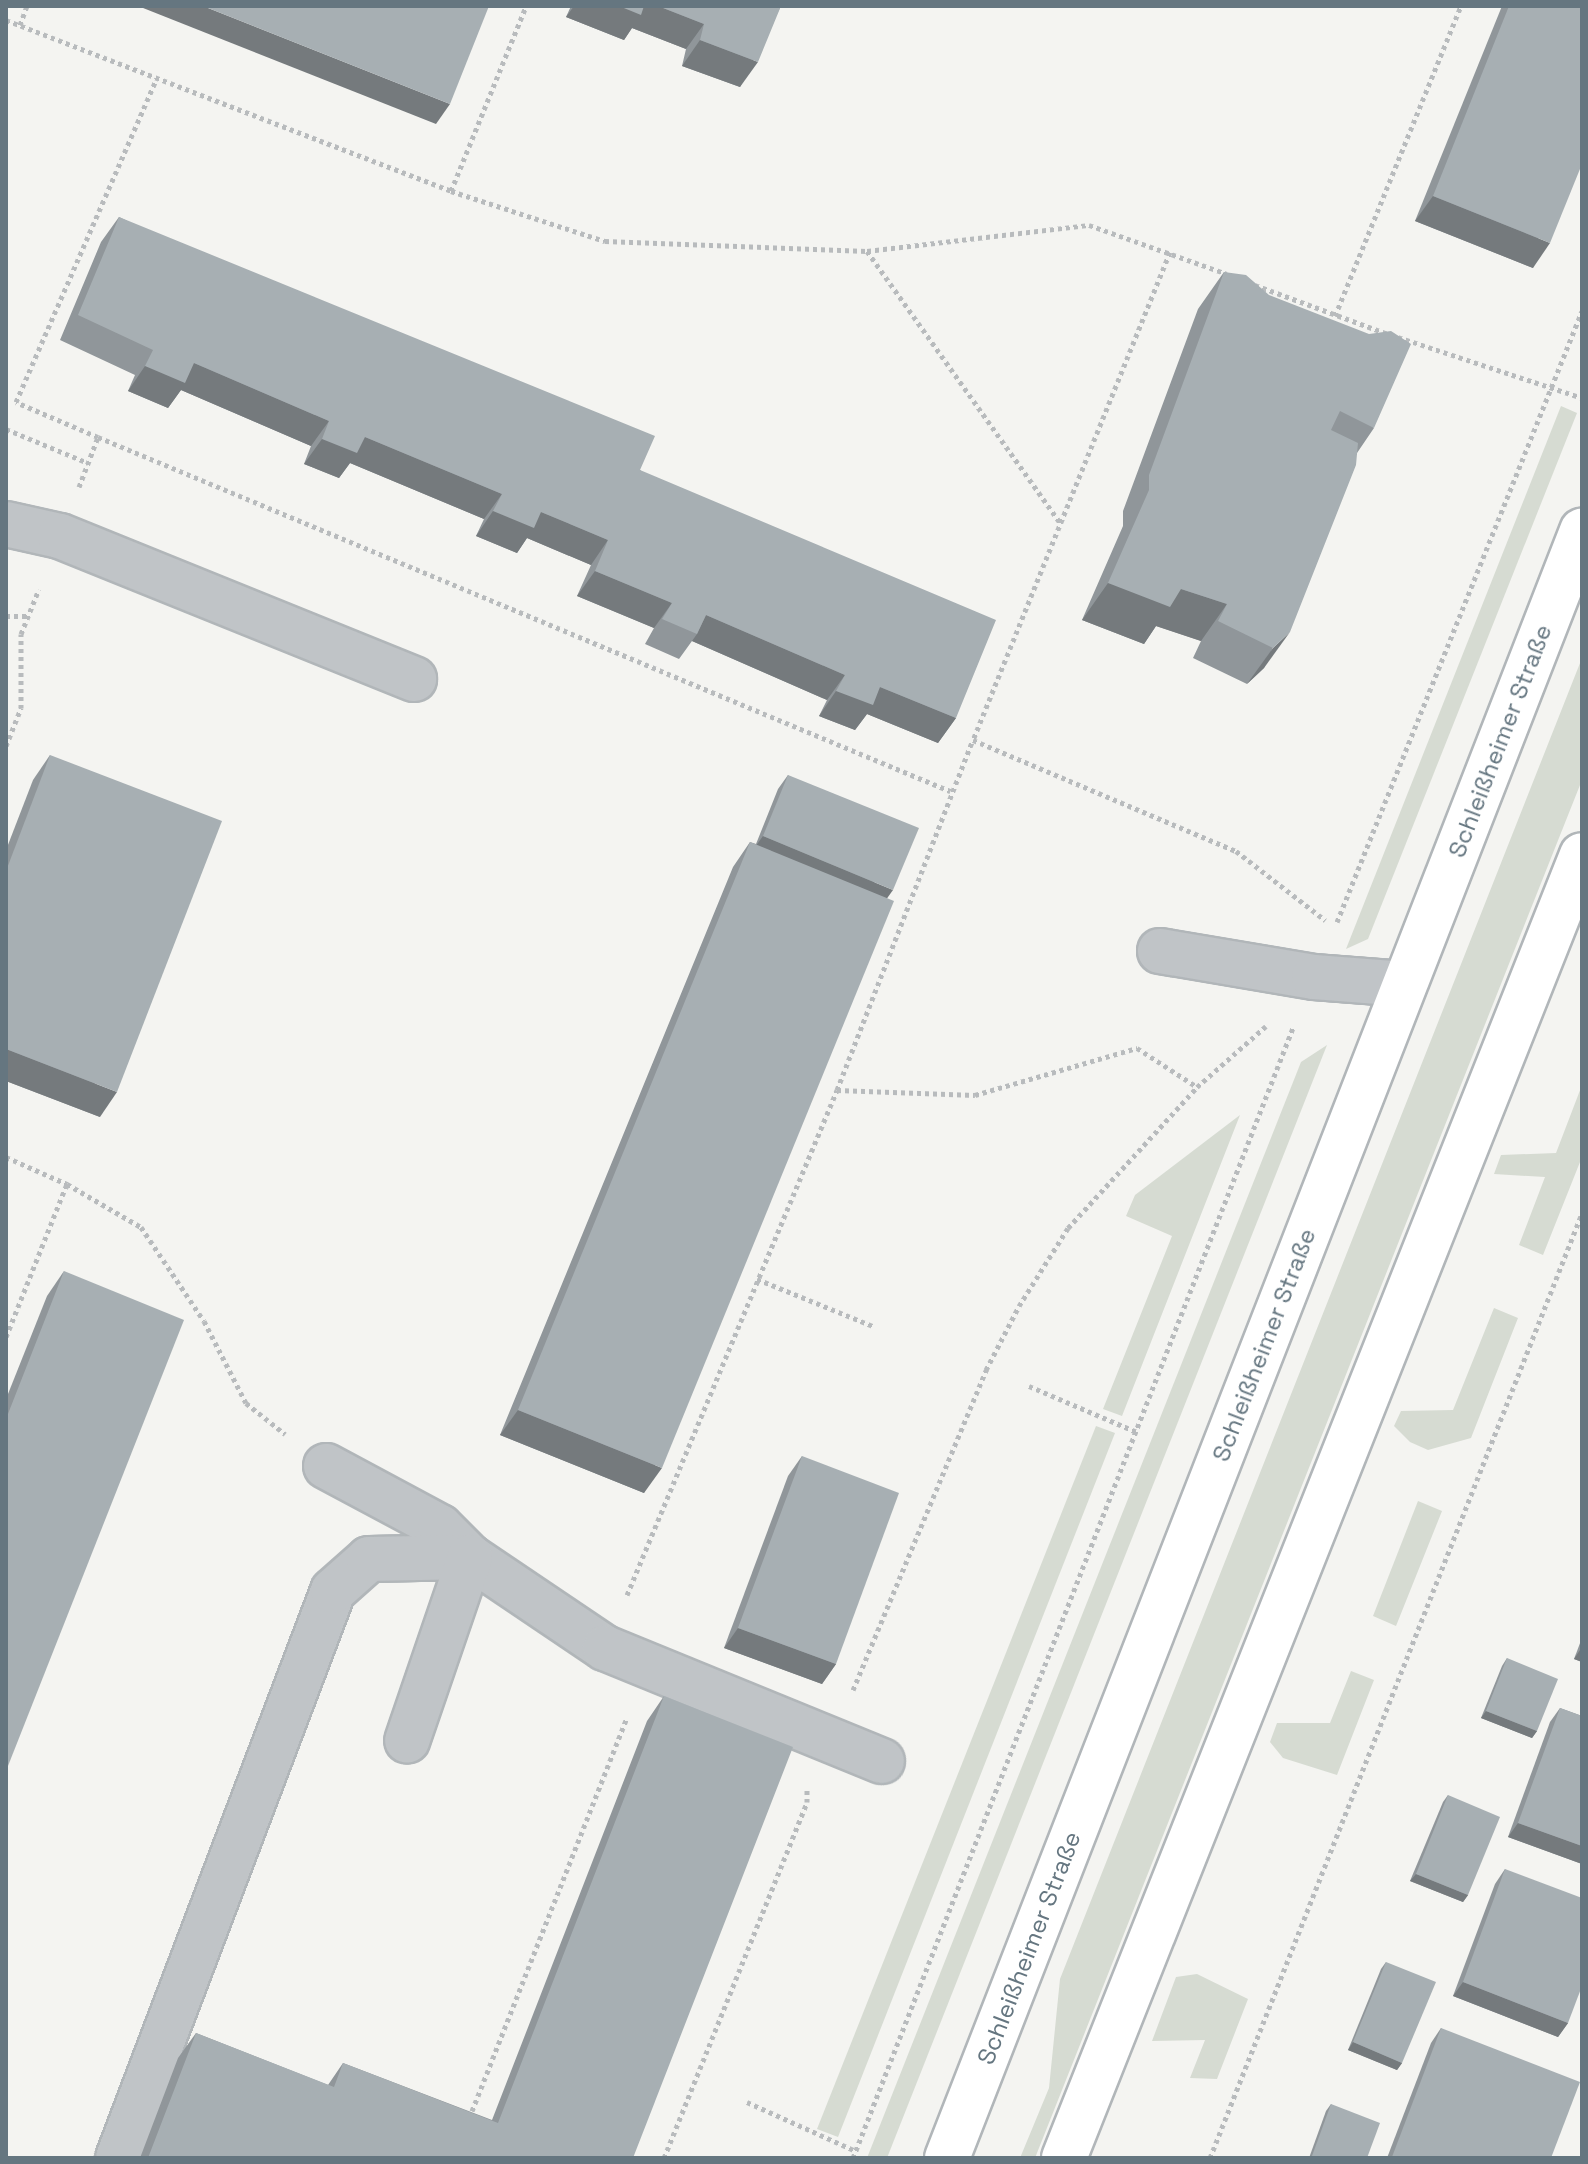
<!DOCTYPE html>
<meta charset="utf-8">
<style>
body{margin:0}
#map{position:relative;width:1588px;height:2164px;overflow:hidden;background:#f4f4f1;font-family:"Space Grotesk",sans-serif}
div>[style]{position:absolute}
.green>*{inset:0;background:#d6dbd2}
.path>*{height:5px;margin-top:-2.5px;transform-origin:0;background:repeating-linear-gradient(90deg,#b8bbbd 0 4px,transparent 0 8px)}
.roads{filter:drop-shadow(2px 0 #b1b6b9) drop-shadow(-2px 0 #b1b6b9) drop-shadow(0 2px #b1b6b9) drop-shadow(0 -2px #b1b6b9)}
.minor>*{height:44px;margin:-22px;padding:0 22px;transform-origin:22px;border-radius:22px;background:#c0c4c7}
.major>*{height:44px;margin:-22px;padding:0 22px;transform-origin:22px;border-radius:22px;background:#fff}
.wall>*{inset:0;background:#90969a}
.shaded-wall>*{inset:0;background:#757a7d}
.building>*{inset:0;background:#a7afb3}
span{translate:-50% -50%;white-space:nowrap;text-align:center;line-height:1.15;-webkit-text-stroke:8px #fff;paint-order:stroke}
.street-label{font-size:24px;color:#657680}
.frame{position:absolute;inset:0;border:8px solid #657680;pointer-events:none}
</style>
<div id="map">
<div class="green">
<i style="clip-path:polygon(1561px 406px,1577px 413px,1368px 939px,1346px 949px)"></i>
<i style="clip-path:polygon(1582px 658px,1582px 780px,1035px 2158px,1020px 2158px,1049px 2088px,1060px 1979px)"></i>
<i style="clip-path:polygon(1327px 1045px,887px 2158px,867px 2158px,1301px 1062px)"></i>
<i style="clip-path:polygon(1582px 1085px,1582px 1157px,1543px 1255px,1519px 1245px,1545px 1177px,1494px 1174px,1501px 1155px,1556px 1153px)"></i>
<i style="clip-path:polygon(1240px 1115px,1122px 1416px,1103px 1409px,1172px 1236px,1126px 1216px,1135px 1195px)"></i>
<i style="clip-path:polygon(1494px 1308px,1518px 1318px,1471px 1438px,1428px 1450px,1410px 1442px,1394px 1426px,1401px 1411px,1453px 1410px)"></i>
<i style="clip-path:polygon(1096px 1426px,1115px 1433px,838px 2137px,817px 2129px)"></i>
<i style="clip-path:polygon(1418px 1501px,1442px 1511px,1396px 1626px,1373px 1616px)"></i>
<i style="clip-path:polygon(1351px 1671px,1374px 1680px,1337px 1775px,1283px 1758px,1270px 1742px,1277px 1723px,1330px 1723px)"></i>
<i style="clip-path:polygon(1197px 1974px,1248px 1999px,1217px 2079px,1190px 2078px,1205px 2040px,1152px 2041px,1176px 1977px)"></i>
</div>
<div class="path">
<i style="left:6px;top:20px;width:477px;rotate:21deg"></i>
<i style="left:451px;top:191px;width:162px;rotate:18deg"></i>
<i style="left:605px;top:241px;width:262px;rotate:2.2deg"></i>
<i style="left:867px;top:251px;width:224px;rotate:-6.7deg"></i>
<i style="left:1089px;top:225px;width:146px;rotate:19.5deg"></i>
<i style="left:20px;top:25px;width:20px;rotate:-70deg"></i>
<i style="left:451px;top:191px;width:200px;rotate:-67.9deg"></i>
<i style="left:867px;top:251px;width:335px;rotate:54.6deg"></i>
<i style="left:1170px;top:252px;width:526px;rotate:111.98deg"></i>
<i style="left:973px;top:740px;width:285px;rotate:22.9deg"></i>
<i style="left:1236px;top:851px;width:113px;rotate:37.8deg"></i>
<i style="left:1255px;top:285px;width:142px;rotate:20.2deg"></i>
<i style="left:1335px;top:316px;width:335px;rotate:-67.9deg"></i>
<i style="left:1398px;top:337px;width:194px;rotate:18.3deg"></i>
<i style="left:6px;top:429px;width:89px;rotate:22.5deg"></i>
<i style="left:98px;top:437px;width:89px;rotate:-156.9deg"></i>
<i style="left:16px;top:402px;width:353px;rotate:-66.5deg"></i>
<i style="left:79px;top:487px;width:53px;rotate:-69.2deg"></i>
<i style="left:98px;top:437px;width:923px;rotate:22.56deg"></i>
<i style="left:6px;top:616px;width:22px"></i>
<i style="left:6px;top:746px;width:41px;rotate:-68.5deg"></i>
<i style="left:21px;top:708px;width:74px;rotate:-90deg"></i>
<i style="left:21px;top:634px;width:48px;rotate:-68.2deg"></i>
<i style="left:1337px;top:922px;width:658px;rotate:-68.15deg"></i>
<i style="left:837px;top:1090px;width:138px;rotate:2.1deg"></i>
<i style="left:975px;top:1095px;width:169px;rotate:-16.2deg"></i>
<i style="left:1137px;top:1048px;width:72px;rotate:33deg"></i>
<i style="left:6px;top:1157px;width:67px;rotate:23.9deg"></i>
<i style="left:67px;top:1184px;width:86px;rotate:30.2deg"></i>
<i style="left:141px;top:1227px;width:113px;rotate:56.2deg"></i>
<i style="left:204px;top:1321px;width:92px;rotate:62.9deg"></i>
<i style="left:246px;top:1403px;width:50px;rotate:38.5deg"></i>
<i style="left:757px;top:1279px;width:127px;rotate:22.1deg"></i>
<i style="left:6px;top:1337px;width:165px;rotate:-68.3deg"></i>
<i style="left:1029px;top:1386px;width:117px;rotate:23.1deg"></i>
<i style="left:627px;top:1595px;width:547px;rotate:-67.42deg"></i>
<i style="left:837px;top:1090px;width:375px;rotate:-68.8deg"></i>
<i style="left:853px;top:1690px;width:347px;rotate:-67.4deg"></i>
<i style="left:986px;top:1370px;width:72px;rotate:-62.7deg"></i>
<i style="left:1019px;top:1306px;width:92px;rotate:-57.9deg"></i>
<i style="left:1068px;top:1228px;width:191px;rotate:-47.5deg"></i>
<i style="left:1197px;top:1087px;width:92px;rotate:-41.5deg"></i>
<i style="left:747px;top:2102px;width:120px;rotate:24.2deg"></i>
<i style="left:472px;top:2111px;width:423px;rotate:-68.5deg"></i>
<i style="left:664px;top:2158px;width:384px;rotate:-68.1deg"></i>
<i style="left:807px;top:1802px;width:12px;rotate:-90deg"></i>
<i style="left:853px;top:2158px;width:1213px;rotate:-68.73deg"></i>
<i style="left:1210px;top:2158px;width:1016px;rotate:-68.51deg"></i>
</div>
<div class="roads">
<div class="minor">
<i style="left:6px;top:524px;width:55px;rotate:12.5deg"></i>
<i style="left:60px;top:536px;width:382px;rotate:22deg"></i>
<i style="left:1160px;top:951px;width:156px;rotate:9.6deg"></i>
<i style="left:1314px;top:977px;width:91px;rotate:4.4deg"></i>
<i style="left:326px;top:1466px;width:129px;rotate:28.2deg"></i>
<i style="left:440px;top:1527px;width:42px;rotate:45deg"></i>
<i style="left:470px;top:1557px;width:163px;rotate:34deg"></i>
<i style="left:605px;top:1648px;width:299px;rotate:22.2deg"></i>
<i style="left:118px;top:2158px;width:606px;rotate:-69.23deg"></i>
<i style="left:333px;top:1591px;width:48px;rotate:-41.6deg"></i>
<i style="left:369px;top:1559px;width:101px;rotate:-1.1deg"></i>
<i style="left:470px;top:1557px;width:194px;rotate:108.9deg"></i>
</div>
<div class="major">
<i style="left:947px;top:2158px;width:1747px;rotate:-68.68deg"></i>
<i style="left:1064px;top:2158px;width:1402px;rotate:-68.32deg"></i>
</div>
</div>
<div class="wall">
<i style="clip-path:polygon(571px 6px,781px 6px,740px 87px,682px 66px,686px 49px,632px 28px,624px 40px,566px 17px)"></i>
<i style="clip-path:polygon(1502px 6px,1582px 6px,1533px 268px,1415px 221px)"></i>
<i style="clip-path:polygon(119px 217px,640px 470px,956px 718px,938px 743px,867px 714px,855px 730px,819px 716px,827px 700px,692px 641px,679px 659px,645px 644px,654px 628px,577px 596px,591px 565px,527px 538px,517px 553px,476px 536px,484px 519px,350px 463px,339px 478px,304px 464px,311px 446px,181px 390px,168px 408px,128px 391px,135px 375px,60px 340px,101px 242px)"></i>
<i style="clip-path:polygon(1224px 272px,1374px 428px,1357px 453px,1264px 668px,1247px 684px,1193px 658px,1201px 641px,1156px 626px,1144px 644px,1082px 620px,1123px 526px,1123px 511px,1198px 309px)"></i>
<i style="clip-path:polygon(50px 755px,100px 1117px,6px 1081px,6px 850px,33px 780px)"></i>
<i style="clip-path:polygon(788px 775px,887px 898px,644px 1493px,500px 1435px,733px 867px,750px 842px,756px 844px,778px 789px)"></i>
<i style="clip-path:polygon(64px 1271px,6px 1771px,6px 1399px,47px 1296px)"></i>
<i style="clip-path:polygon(802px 1456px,836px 1664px,822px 1684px,724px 1648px,788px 1476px)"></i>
<i style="clip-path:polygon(1582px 1638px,1582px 1662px,1574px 1659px)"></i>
<i style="clip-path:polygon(1507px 1658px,1537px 1731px,1532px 1738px,1481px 1718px,1502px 1666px)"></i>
<i style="clip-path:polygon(664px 1696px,633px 2158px,140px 2158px,178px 2058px,196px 2033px,328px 2085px,343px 2063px,492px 2120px,647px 1721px)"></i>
<i style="clip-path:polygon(1560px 1708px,1582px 1716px,1582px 1864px,1508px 1837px,1550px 1722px)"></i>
<i style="clip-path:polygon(1448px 1795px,1468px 1895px,1463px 1902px,1410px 1881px,1443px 1802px)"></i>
<i style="clip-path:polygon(1505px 1869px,1568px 2023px,1558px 2037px,1453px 1996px,1495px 1884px)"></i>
<i style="clip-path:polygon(1386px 1962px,1402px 2063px,1397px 2070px,1348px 2050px,1381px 1969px)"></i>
<i style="clip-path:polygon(1441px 2028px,1551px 2158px,1387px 2158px,1431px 2043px)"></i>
<i style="clip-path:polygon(1331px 2104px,1367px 2158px,1309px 2158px,1326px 2111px)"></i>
</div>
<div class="shaded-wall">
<i style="clip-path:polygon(138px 6px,203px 6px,450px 104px,436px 124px)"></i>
<i style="clip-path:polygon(574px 6px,658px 6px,704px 24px,686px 49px,632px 28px,624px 40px,566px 17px)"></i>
<i style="clip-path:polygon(700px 40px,758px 62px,740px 87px,682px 66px)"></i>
<i style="clip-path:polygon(1433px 196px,1550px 243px,1533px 268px,1415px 221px)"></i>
<i style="clip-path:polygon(194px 363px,329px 421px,311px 446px,181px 390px,168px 408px,128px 391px,145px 366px)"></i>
<i style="clip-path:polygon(365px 437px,502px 494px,484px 519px,350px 463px,339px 478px,304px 464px,322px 439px)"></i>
<i style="clip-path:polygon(493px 511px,541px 512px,608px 540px,591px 565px,527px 538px,517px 553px,476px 536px)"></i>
<i style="clip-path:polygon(595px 571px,672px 603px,654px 628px,577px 596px)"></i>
<i style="clip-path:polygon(1108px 583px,1181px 589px,1227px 604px,1201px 641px,1156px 626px,1144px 644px,1082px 620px)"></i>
<i style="clip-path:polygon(706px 615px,845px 675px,827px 700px,692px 641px,697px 634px)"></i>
<i style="clip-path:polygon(1290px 632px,1264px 668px,1247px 684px,1273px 648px)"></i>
<i style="clip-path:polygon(880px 687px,956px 718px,938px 743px,867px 714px,855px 730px,819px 716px,836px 691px)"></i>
<i style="clip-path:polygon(763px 836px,893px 890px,883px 904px,753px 850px)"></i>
<i style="clip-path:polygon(6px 1049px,117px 1092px,100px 1117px,6px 1081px)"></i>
<i style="clip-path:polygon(518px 1410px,662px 1468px,644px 1493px,500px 1435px)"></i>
<i style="clip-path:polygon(738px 1628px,836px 1664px,822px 1684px,724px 1648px)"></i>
<i style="clip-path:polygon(1582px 1647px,1582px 1662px,1574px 1659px)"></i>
<i style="clip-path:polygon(1486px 1711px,1537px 1731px,1532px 1738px,1481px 1718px)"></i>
<i style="clip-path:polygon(1518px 1823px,1582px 1846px,1582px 1864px,1508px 1837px)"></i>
<i style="clip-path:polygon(1416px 1874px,1468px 1895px,1463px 1902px,1410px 1881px)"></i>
<i style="clip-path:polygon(1463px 1982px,1568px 2023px,1558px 2037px,1453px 1996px)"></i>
<i style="clip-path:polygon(1353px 2042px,1402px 2063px,1397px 2070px,1348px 2050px)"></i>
</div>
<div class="building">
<i style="clip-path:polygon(203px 6px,489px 6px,450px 104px)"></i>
<i style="clip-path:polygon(619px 6px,644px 6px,641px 15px)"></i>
<i style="clip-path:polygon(658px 6px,781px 6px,758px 62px,700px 40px,704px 24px)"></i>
<i style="clip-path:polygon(1509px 6px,1582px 6px,1582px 164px,1550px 243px,1433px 196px)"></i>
<i style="clip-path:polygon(119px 217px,655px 436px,640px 470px,996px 620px,956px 718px,880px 687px,873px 705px,836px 691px,845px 675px,706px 615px,697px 634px,662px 619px,672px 603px,595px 571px,608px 540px,541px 512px,534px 528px,493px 511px,502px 494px,365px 437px,357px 453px,322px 439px,329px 421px,194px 363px,185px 383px,145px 366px,153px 350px,78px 315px)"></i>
<i style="clip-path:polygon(1224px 272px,1246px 275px,1269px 295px,1369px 334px,1391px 331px,1411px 344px,1374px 428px,1340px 411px,1331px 430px,1358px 443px,1356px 465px,1290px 632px,1273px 648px,1218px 621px,1227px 604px,1181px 589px,1170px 607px,1108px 583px,1149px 490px,1149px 475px)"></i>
<i style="clip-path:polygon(50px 755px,222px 821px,117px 1092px,6px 1049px,6px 871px)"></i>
<i style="clip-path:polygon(788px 775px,919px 828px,893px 890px,763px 836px)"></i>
<i style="clip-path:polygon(750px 842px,894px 901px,662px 1468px,518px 1410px)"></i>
<i style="clip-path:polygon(64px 1271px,184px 1320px,6px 1771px,6px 1419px)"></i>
<i style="clip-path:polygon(802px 1456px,899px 1493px,836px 1664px,738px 1628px)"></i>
<i style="clip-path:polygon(1507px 1658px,1558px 1679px,1537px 1731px,1486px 1711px)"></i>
<i style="clip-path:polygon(664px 1696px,793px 1747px,633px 2158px,148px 2158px,196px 2033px,334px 2087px,343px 2063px,498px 2123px)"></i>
<i style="clip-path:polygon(1560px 1708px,1582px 1716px,1582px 1846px,1518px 1823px)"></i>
<i style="clip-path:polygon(1448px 1795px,1500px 1817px,1468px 1895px,1416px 1874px)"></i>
<i style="clip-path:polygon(1505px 1869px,1582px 1898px,1582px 1986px,1568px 2023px,1463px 1982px)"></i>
<i style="clip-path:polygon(1386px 1962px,1436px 1982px,1402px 2063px,1353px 2042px)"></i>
<i style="clip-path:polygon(1441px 2028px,1580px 2082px,1551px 2158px,1395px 2158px,1392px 2157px)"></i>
<i style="clip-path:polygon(1331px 2104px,1380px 2123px,1367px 2158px,1318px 2158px,1312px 2156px)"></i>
</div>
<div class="street-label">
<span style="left:1500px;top:741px;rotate:-69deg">Schleißheimer Straße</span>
<span style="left:1264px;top:1345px;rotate:-69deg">Schleißheimer Straße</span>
<span style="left:1029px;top:1948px;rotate:-69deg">Schleißheimer Straße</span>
</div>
<div class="frame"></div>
</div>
